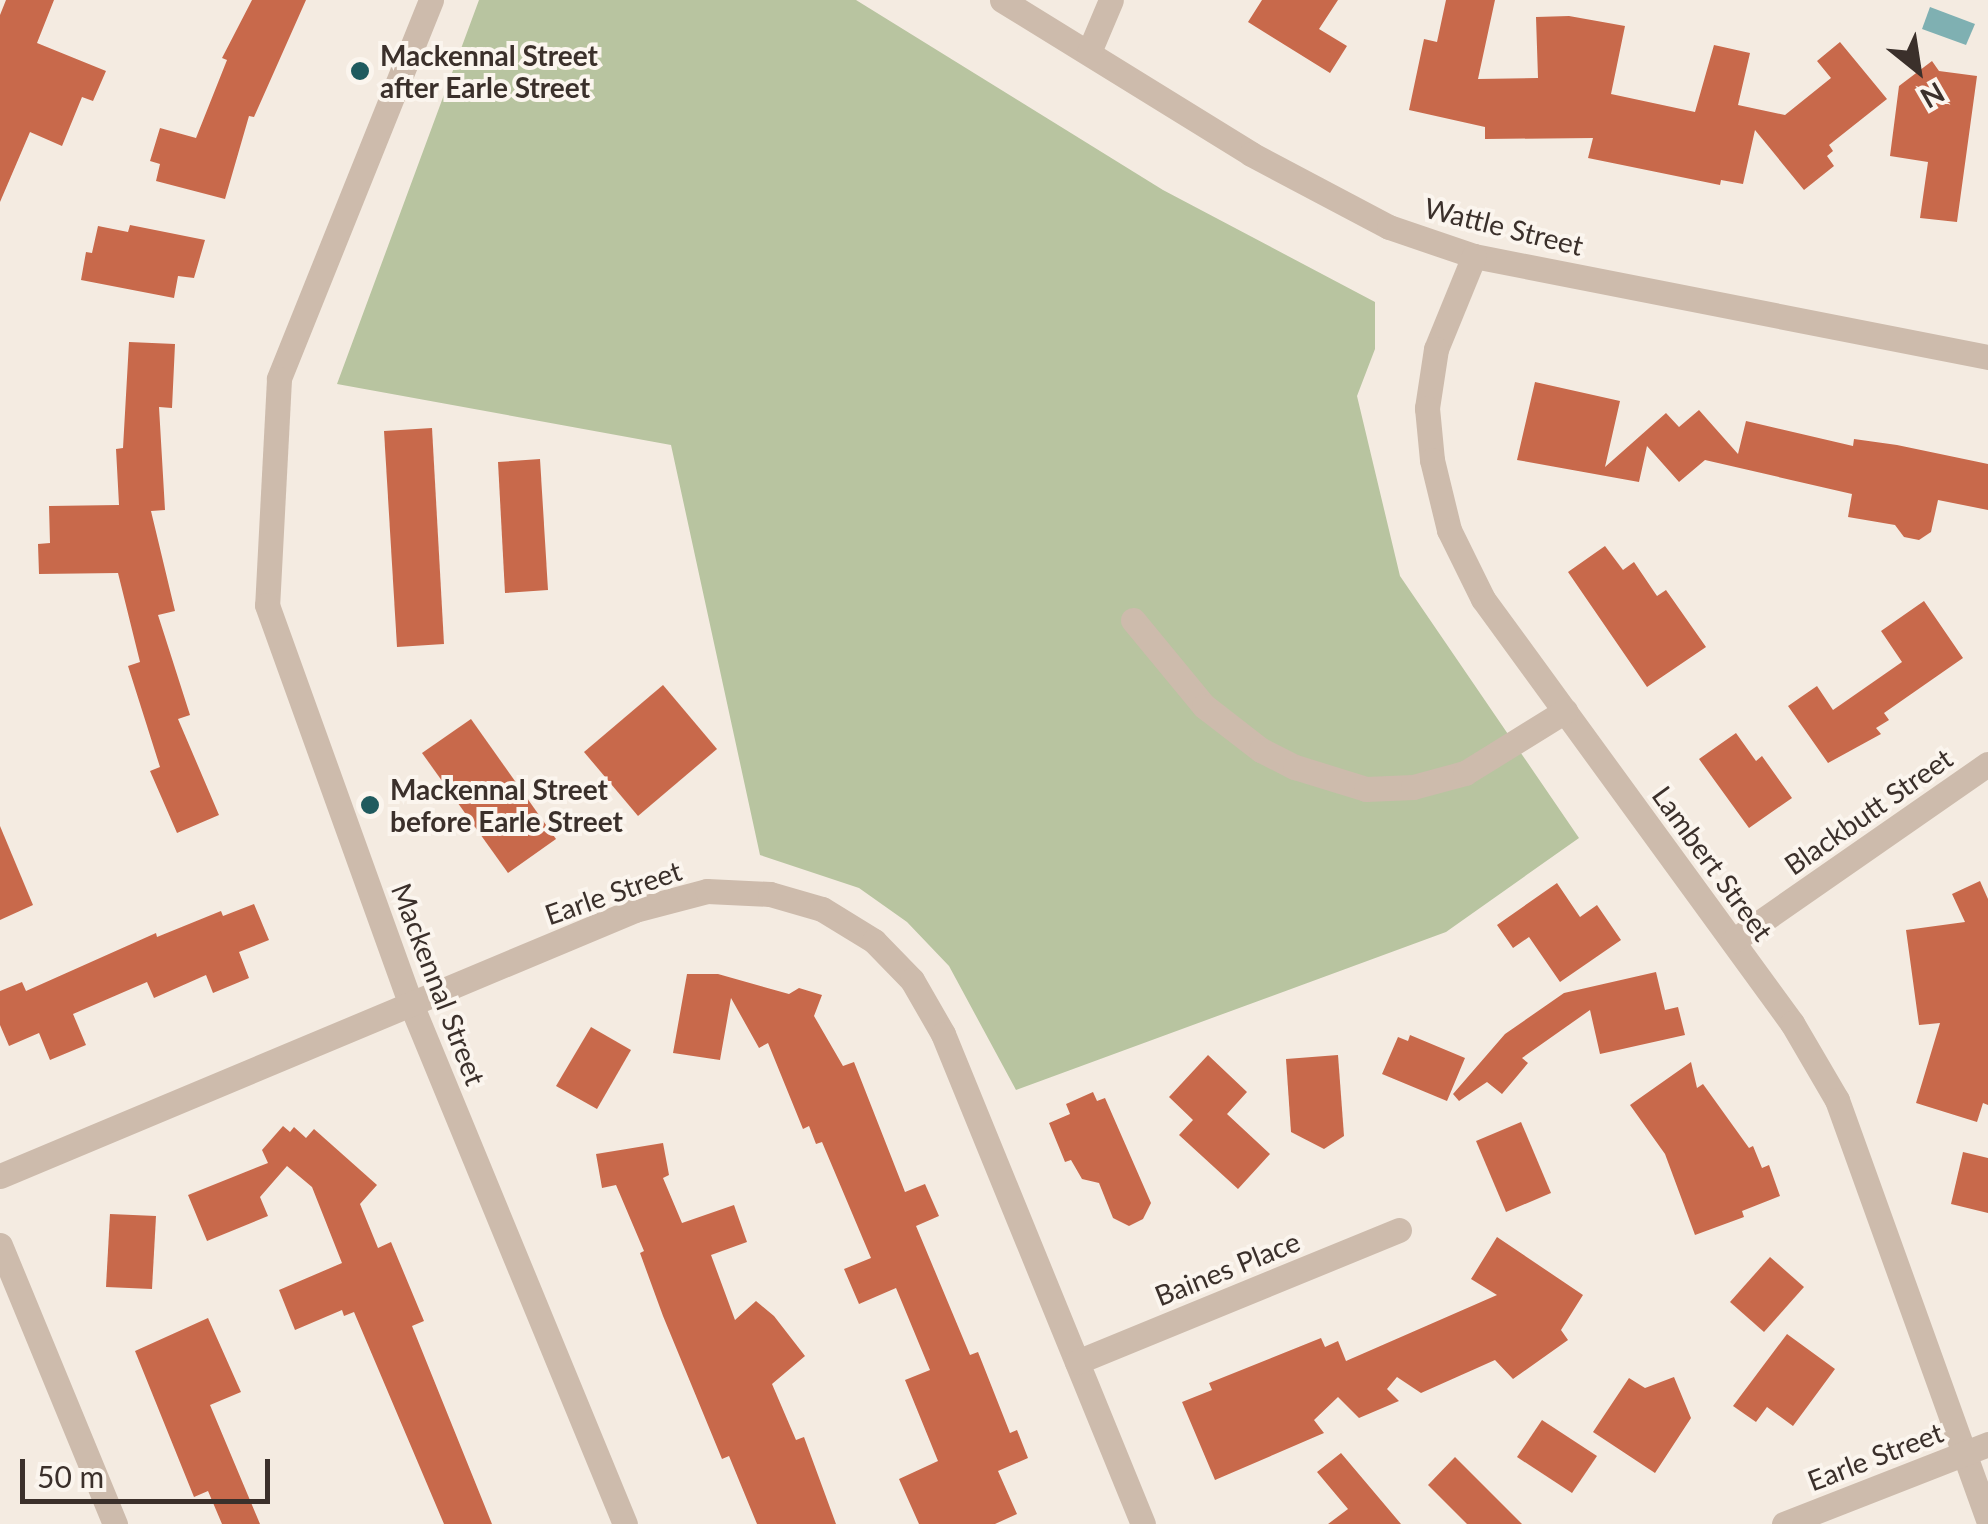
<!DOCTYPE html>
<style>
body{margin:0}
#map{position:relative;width:1988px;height:1524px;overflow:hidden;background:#f4ebe1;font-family:Lato,sans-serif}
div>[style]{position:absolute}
.green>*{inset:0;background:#b8c4a0}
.water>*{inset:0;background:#7fb0b2}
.building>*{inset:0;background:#c8694b}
.minor>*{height:25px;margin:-12.5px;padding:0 12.5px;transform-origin:12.5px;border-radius:12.5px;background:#cdbbac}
.dots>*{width:28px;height:28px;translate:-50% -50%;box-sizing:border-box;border:5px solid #fbf5ee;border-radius:50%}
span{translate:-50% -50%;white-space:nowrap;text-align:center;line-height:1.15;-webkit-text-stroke:8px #fbf5ee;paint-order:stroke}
.poi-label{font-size:28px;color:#3b302b;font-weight:700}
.left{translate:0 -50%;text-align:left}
.street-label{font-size:28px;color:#3b302b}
.north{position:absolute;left:1868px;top:20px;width:100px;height:100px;-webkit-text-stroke:8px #fbf5ee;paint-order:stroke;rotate:150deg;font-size:28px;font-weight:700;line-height:40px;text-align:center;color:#3b302b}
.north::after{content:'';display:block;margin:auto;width:35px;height:45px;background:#3b302b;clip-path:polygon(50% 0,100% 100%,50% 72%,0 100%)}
.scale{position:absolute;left:20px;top:1459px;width:250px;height:45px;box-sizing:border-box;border:5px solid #3b302b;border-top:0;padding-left:12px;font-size:30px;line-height:35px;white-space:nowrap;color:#3b302b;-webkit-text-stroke:8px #fbf5ee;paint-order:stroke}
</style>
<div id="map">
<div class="green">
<i style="clip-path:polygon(479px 0,856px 0,1163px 190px,1375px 302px,1375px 349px,1357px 396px,1400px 576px,1579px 838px,1446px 932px,1016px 1090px,949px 966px,907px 922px,859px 888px,760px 855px,671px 445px,337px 384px)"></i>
</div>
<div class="water">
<i style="clip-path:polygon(1930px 7px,1975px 24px,1966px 45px,1922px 29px)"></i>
</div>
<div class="building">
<i style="clip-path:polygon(6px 0,54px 0,37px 43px,106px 71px,93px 101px,82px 97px,62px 146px,30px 132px,0 202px,0 15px)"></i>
<i style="clip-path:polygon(252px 0,306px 0,254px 117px,249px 116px,225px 199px,156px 181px,160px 164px,150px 161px,160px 128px,196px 138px,227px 60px,222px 58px)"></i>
<i style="clip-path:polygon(1262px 0,1338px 0,1319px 29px,1347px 46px,1330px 73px,1248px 22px)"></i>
<i style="clip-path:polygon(1446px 0,1495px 0,1478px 79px,1538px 78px,1536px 17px,1569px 16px,1625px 26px,1611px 94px,1695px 112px,1714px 45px,1750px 53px,1738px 105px,1785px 115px,1831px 78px,1817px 61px,1840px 42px,1887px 99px,1829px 145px,1833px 151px,1827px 156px,1834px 166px,1804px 190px,1755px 130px,1743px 184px,1721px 180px,1720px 185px,1588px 158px,1593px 138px,1485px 139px,1485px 127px,1409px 110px,1424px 39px,1437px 42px)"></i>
<i style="clip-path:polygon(1932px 61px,1939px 71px,1977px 76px,1957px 222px,1920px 218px,1928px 162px,1890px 156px,1899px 86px)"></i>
<i style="clip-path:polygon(130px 225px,205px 240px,194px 278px,178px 276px,174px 298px,81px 280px,86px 252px,92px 253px,98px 226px,128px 232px)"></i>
<i style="clip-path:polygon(129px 342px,175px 344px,172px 408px,159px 407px,165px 510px,151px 511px,175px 611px,158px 615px,190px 715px,178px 719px,219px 815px,177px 833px,150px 771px,160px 767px,128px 666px,140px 662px,118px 573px,39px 574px,38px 544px,50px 543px,49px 506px,119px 505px,116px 449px,123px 448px)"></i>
<i style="clip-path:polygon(1535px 382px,1620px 401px,1605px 467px,1666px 413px,1679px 427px,1699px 410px,1738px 454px,1746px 421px,1853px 446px,1854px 439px,1897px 445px,1988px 464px,1988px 510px,1938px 500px,1931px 532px,1919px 540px,1904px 537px,1895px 525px,1848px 517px,1852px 494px,1705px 460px,1679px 482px,1647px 446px,1639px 482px,1517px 460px)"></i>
<i style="clip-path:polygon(432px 428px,444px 644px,397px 647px,384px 431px)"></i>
<i style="clip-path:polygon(540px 459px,548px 590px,505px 593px,498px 462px)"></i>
<i style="clip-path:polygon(1605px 546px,1623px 570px,1634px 562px,1657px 596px,1666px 590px,1706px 647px,1647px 687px,1568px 572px)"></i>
<i style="clip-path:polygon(1924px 601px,1963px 658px,1884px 713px,1889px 720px,1876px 728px,1881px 734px,1828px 763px,1788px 706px,1817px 686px,1833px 710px,1902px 662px,1881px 631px)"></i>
<i style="clip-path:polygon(663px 685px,717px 749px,638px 816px,584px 752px)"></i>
<i style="clip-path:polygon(471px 719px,556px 839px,508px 873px,422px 753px)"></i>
<i style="clip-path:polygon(1736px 733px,1756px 761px,1762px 756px,1792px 798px,1749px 828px,1699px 759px)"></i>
<i style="clip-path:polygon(0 826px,33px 905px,0 920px)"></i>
<i style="clip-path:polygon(1980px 881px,1988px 899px,1988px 1105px,1983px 1103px,1977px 1122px,1916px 1103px,1940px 1023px,1919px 1025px,1906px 930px,1965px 922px,1952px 894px)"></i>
<i style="clip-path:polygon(1557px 883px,1580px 917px,1597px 905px,1621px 940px,1560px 982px,1529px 937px,1513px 948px,1497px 925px)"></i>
<i style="clip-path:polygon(254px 904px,269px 940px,239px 952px,249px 978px,213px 993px,206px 975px,154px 998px,147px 982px,73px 1014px,86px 1045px,50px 1060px,39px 1033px,9px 1046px,0 1025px,0 991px,22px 982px,26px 991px,156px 933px,157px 937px,221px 911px,223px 916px)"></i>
<i style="clip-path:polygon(1656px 972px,1665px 1010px,1678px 1007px,1685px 1035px,1600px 1054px,1590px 1010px,1522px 1058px,1528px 1063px,1502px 1094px,1487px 1082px,1459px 1101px,1453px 1094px,1505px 1034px,1564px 993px)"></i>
<i style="clip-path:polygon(687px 974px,718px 974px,789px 994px,799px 988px,822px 995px,814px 1016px,843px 1066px,854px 1062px,905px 1192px,925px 1184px,939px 1216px,916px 1226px,970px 1355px,978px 1352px,1010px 1433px,1017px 1430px,1028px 1458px,998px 1471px,1017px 1514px,995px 1524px,919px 1524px,899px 1479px,938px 1461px,905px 1380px,930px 1370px,896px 1288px,859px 1304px,844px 1269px,871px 1258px,822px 1142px,816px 1144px,809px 1126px,803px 1129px,768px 1043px,759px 1048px,731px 998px,720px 1060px,673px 1053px)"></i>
<i style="clip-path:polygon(591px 1027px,631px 1050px,597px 1109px,556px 1086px)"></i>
<i style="clip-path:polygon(1410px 1035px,1465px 1058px,1447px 1101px,1382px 1074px,1398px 1037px,1408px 1041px)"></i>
<i style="clip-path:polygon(1208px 1055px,1247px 1092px,1227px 1114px,1270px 1154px,1238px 1189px,1179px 1135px,1193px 1120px,1169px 1097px)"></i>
<i style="clip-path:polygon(1338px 1055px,1344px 1136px,1324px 1149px,1291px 1132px,1286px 1059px)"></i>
<i style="clip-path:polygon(1691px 1062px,1697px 1088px,1703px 1084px,1749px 1148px,1753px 1146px,1762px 1168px,1769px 1165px,1780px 1196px,1742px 1211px,1744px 1217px,1695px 1235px,1665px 1154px,1630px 1105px)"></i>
<i style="clip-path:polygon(1093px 1092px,1097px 1101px,1105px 1098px,1151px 1203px,1143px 1219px,1129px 1226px,1113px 1218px,1099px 1183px,1082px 1179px,1071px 1160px,1065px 1162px,1049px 1123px,1070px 1114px,1066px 1104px)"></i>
<i style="clip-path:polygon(1521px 1122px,1551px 1193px,1506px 1212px,1476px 1141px)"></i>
<i style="clip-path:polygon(283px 1126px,290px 1132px,294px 1127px,306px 1138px,314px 1129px,377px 1185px,360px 1204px,378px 1248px,391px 1242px,424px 1321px,412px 1326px,492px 1524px,444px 1524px,354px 1312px,344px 1316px,342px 1310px,295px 1330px,279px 1290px,342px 1263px,312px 1187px,287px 1166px,260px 1197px,268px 1216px,207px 1241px,188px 1195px,268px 1163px,262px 1150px)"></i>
<i style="clip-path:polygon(663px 1143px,669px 1175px,663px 1178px,682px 1223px,734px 1205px,747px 1242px,711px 1255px,735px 1320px,756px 1301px,774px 1316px,805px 1356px,772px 1384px,796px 1440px,804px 1437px,836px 1524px,757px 1524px,729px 1456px,722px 1459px,663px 1316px,640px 1253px,644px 1251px,616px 1185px,602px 1188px,596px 1154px)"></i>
<i style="clip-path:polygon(1963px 1152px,1988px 1158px,1988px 1213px,1951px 1204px)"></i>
<i style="clip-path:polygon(110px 1214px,156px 1216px,152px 1289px,106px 1287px)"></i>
<i style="clip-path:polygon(1497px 1237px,1583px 1295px,1561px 1330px,1568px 1340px,1513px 1379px,1495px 1360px,1421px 1393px,1397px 1377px,1387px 1389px,1399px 1401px,1359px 1418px,1338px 1397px,1314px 1420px,1324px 1433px,1215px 1480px,1182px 1402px,1212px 1390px,1209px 1383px,1321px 1338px,1325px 1347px,1338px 1341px,1346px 1361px,1497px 1295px,1471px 1279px)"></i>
<i style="clip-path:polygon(1770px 1257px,1804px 1287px,1764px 1332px,1730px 1302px)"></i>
<i style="clip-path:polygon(208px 1318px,241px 1392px,210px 1405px,260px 1524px,222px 1524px,208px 1491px,194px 1497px,135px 1351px)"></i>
<i style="clip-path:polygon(1787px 1334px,1835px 1369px,1793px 1426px,1767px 1407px,1756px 1422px,1733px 1406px)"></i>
<i style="clip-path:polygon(1674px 1377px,1691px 1418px,1655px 1473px,1593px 1432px,1629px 1378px,1645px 1388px)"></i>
<i style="clip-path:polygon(1542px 1420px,1597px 1456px,1572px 1493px,1517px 1457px)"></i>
<i style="clip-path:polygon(1341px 1453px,1401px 1524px,1328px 1524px,1348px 1509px,1317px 1472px)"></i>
<i style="clip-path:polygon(1455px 1457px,1522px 1524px,1467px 1524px,1428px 1485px)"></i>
</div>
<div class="minor">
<i style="left:431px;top:0;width:408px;rotate:111.9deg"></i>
<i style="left:279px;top:379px;width:226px;rotate:93deg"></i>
<i style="left:267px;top:605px;width:424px;rotate:70.2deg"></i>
<i style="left:411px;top:1004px;width:562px;rotate:67.63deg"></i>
<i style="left:1002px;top:0;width:293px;rotate:31.7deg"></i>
<i style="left:1251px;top:154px;width:156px;rotate:27.9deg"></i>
<i style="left:1389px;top:227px;width:90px;rotate:18.8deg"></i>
<i style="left:1474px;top:256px;width:524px;rotate:11.12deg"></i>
<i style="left:1089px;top:52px;width:56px;rotate:-67.1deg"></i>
<i style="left:1474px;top:256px;width:100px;rotate:112.2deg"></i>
<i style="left:1436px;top:349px;width:60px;rotate:98.7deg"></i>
<i style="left:1427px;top:408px;width:52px;rotate:84.5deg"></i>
<i style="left:1432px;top:460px;width:72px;rotate:76.3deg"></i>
<i style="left:1449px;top:530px;width:77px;rotate:63.8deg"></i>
<i style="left:1483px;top:599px;width:525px;rotate:53.92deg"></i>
<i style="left:1792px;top:1023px;width:89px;rotate:59.7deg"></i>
<i style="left:1837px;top:1100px;width:445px;rotate:70.2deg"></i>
<i style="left:1133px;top:620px;width:112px;rotate:50.5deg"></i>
<i style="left:1204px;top:706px;width:72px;rotate:37.7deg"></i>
<i style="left:1261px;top:750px;width:38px;rotate:27deg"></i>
<i style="left:1295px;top:767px;width:74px;rotate:17.2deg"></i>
<i style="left:1366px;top:789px;width:47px;rotate:-2.4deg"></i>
<i style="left:1413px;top:787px;width:54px;rotate:-15.1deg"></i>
<i style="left:1465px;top:773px;width:118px;rotate:-31.8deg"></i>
<i style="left:1733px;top:941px;width:310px;rotate:-34.8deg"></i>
<i style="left:0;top:1176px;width:688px;rotate:-22.73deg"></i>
<i style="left:635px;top:910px;width:74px;rotate:-14.8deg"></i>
<i style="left:707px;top:891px;width:63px;rotate:2.7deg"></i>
<i style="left:770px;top:894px;width:54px;rotate:16.1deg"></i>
<i style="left:822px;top:909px;width:61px;rotate:31.6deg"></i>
<i style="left:874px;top:941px;width:54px;rotate:45.7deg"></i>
<i style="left:912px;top:980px;width:62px;rotate:60.1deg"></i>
<i style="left:943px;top:1034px;width:529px;rotate:67.8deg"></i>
<i style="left:0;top:1245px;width:302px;rotate:67.6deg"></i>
<i style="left:1077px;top:1362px;width:348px;rotate:-22.3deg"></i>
<i style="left:1784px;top:1524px;width:219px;rotate:-21.4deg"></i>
</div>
<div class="dots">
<i style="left:360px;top:71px;background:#1f5a5e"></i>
<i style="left:370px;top:805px;background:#1f5a5e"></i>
</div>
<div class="poi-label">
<span class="left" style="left:380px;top:71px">Mackennal Street<br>after Earle Street</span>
<span class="left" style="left:390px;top:805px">Mackennal Street<br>before Earle Street</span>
</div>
<div class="street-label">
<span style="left:1504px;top:226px;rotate:14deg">Wattle Street</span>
<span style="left:1868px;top:811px;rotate:-35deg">Blackbutt Street</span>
<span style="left:1713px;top:863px;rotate:54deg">Lambert Street</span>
<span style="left:613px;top:892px;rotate:-19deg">Earle Street</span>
<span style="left:439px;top:984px;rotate:69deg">Mackennal Street</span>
<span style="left:1227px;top:1268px;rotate:-22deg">Baines Place</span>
<span style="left:1875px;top:1456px;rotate:-21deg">Earle Street</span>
</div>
<div class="north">N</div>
<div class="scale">50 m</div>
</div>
